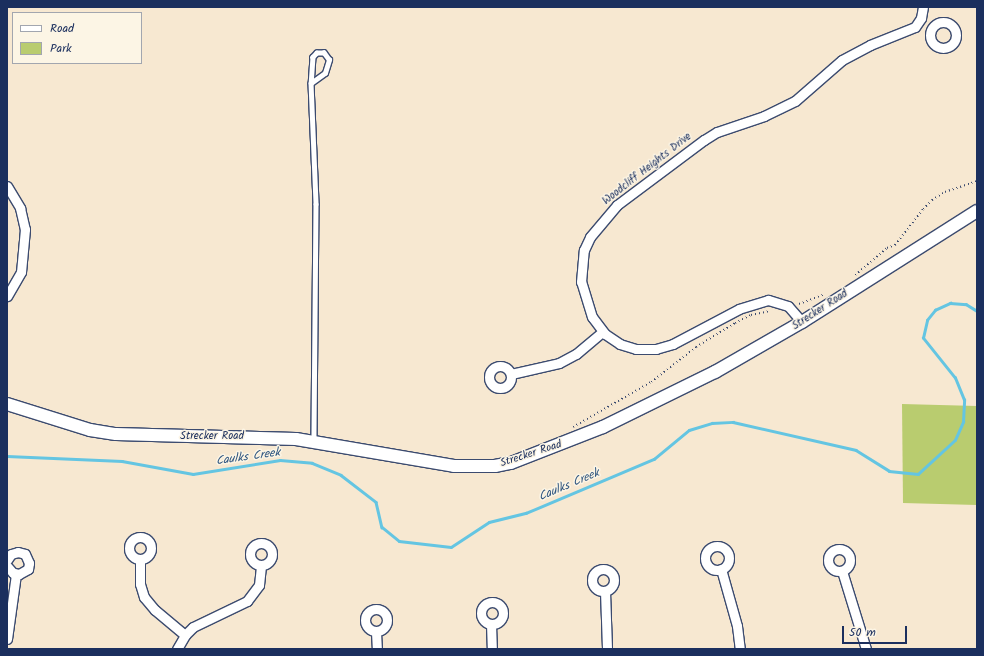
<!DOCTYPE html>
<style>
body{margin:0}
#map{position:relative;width:984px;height:656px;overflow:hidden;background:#f7e8d1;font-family:Kalam,sans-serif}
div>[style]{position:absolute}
.green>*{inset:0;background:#b9cc6f}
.stream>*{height:2.5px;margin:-1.25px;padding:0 1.25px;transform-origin:1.25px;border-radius:1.25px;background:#64c5e2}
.path>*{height:1.5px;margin-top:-0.75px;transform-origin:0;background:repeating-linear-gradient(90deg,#3c4b6f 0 1px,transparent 0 4px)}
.roads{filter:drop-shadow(1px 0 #3c4b6f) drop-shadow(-1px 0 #3c4b6f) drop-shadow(0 1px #3c4b6f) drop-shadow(0 -1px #3c4b6f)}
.lane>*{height:4.5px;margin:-2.25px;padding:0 2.25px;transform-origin:2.25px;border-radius:2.25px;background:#fff}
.street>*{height:9px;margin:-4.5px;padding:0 4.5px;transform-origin:4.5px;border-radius:4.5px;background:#fff}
.street>.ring{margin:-4.5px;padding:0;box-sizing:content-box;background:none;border:9px solid #fff;border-radius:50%}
.secondary>*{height:12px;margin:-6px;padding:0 6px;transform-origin:6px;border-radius:6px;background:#fff}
span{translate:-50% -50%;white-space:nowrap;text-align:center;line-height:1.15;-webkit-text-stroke:3px #fcf5e5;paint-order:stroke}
.street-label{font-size:11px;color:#1b2f5e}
.water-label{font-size:12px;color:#2d547f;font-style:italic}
.frame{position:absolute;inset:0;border:8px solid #1b2f5e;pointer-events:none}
.legend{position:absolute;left:12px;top:12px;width:130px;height:52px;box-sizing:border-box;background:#fcf5e5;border:1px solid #a2a6af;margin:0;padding:5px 7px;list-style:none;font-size:12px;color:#1b2f5e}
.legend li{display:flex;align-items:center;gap:8px;height:20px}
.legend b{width:20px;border:1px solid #a2a6af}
.scale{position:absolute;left:842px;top:626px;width:65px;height:18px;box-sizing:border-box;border:2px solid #1b2f5e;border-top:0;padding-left:5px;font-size:12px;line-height:14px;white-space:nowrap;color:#1b2f5e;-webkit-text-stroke:3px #fcf5e5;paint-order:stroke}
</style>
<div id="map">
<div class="green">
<i style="clip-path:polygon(902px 404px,977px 406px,977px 505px,903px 503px)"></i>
</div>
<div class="stream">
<i style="left:7px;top:456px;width:115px;rotate:2.5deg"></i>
<i style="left:122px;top:461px;width:72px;rotate:10.4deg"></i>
<i style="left:193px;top:474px;width:88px;rotate:-9.1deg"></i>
<i style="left:280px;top:460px;width:32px;rotate:5deg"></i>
<i style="left:312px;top:463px;width:31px;rotate:22deg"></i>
<i style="left:341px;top:475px;width:44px;rotate:37.6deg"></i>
<i style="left:376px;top:502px;width:26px;rotate:77deg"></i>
<i style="left:382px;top:527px;width:22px;rotate:39deg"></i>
<i style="left:399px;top:541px;width:52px;rotate:6.6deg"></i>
<i style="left:451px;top:547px;width:45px;rotate:-33.3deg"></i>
<i style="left:489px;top:522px;width:38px;rotate:-14deg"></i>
<i style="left:526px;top:513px;width:139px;rotate:-22.9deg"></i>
<i style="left:654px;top:459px;width:45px;rotate:-39.6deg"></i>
<i style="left:689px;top:430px;width:24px;rotate:-17deg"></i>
<i style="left:712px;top:423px;width:21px;rotate:-3deg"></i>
<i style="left:733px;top:422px;width:126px;rotate:12.8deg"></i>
<i style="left:856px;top:450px;width:39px;rotate:32deg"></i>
<i style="left:889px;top:471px;width:29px;rotate:6deg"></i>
<i style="left:918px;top:474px;width:50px;rotate:-42.6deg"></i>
<i style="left:955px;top:440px;width:20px;rotate:-66deg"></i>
<i style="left:963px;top:422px;width:22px;rotate:-87deg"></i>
<i style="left:964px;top:400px;width:24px;rotate:-112deg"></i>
<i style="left:955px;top:378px;width:51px;rotate:-128.7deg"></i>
<i style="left:923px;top:338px;width:18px;rotate:-77deg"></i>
<i style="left:927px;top:320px;width:13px;rotate:-51deg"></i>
<i style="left:935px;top:310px;width:17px;rotate:-25deg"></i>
<i style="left:950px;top:303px;width:16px;rotate:4deg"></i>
<i style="left:966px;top:304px;width:13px;rotate:32deg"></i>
</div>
<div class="path">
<i style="left:855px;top:275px;width:42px;rotate:-40.2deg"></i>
<i style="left:887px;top:248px;width:9px;rotate:-21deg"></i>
<i style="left:895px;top:245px;width:46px;rotate:-52.1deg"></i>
<i style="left:923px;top:209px;width:13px;rotate:-45deg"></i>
<i style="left:932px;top:200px;width:15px;rotate:-32deg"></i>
<i style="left:945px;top:192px;width:34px;rotate:-19deg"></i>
<i style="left:799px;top:304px;width:26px;rotate:-21deg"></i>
<i style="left:573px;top:427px;width:90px;rotate:-30deg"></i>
<i style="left:651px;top:382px;width:57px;rotate:-37.9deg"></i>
<i style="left:696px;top:347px;width:46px;rotate:-31.6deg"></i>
<i style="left:735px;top:323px;width:18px;rotate:-27deg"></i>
<i style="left:751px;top:315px;width:19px;rotate:-12deg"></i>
</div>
<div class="roads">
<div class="lane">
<i style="left:311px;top:83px;width:17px;rotate:-36deg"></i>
<i style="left:325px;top:73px;width:14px;rotate:-73deg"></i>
<i style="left:329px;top:60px;width:9px;rotate:-126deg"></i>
<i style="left:324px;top:53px;width:7px;rotate:180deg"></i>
<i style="left:317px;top:53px;width:6px;rotate:135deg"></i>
<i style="left:313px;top:57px;width:26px;rotate:94deg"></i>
<i style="left:311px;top:83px;width:121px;rotate:87.6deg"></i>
<i style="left:316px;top:204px;width:237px;rotate:90.5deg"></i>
</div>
<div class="street">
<i class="ring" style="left:930px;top:22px;width:17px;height:17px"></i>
<i style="left:7px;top:186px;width:26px;rotate:59deg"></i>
<i style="left:20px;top:208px;width:22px;rotate:77deg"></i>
<i style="left:25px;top:229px;width:43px;rotate:95.3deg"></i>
<i style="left:21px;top:272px;width:28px;rotate:120deg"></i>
<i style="left:802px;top:322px;width:21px;rotate:-131deg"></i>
<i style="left:788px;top:306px;width:21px;rotate:-163deg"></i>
<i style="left:768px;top:300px;width:30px;rotate:163deg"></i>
<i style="left:739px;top:309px;width:75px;rotate:152.1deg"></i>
<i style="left:673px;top:344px;width:18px;rotate:164deg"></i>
<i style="left:656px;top:349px;width:20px;rotate:180deg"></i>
<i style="left:636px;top:349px;width:17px;rotate:-163deg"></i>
<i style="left:620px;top:344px;width:18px;rotate:-146deg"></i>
<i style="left:605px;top:334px;width:21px;rotate:-127deg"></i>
<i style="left:592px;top:317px;width:37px;rotate:-107deg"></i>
<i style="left:581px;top:282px;width:32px;rotate:-85deg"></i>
<i style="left:584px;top:250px;width:14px;rotate:-65deg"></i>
<i style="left:590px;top:237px;width:42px;rotate:-49.8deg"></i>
<i style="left:617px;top:205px;width:109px;rotate:-36.8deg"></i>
<i style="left:704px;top:140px;width:15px;rotate:-32deg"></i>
<i style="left:717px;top:132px;width:50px;rotate:-18.8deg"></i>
<i style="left:764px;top:116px;width:34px;rotate:-26deg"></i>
<i style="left:795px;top:101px;width:62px;rotate:-41.1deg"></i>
<i style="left:842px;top:60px;width:32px;rotate:-28deg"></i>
<i style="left:870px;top:45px;width:48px;rotate:-21.8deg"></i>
<i style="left:915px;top:27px;width:11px;rotate:-56deg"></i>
<i style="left:921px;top:18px;width:11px;rotate:-80deg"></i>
<i class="ring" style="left:489px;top:366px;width:13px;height:13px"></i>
<i style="left:511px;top:374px;width:49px;rotate:-12.9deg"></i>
<i style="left:559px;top:363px;width:19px;rotate:-28deg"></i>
<i style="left:576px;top:354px;width:34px;rotate:-40deg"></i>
<i class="ring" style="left:129px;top:537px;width:13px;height:13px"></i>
<i class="ring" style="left:250px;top:543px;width:13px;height:13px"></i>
<i class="ring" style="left:705px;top:546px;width:15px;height:15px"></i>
<i class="ring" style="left:828px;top:549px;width:13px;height:13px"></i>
<i style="left:7px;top:560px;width:7px;rotate:-56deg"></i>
<i style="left:11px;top:554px;width:7px;rotate:-16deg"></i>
<i style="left:18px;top:552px;width:7px;rotate:16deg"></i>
<i style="left:25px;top:554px;width:10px;rotate:66deg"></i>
<i style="left:29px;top:563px;width:6px;rotate:99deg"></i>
<i style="left:28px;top:569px;width:10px;rotate:151deg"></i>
<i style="left:19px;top:574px;width:6px;rotate:-171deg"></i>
<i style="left:13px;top:573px;width:9px;rotate:-131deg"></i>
<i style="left:140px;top:560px;width:24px;rotate:90deg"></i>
<i style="left:140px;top:584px;width:14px;rotate:73deg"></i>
<i style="left:144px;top:597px;width:17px;rotate:50deg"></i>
<i style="left:155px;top:610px;width:39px;rotate:40deg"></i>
<i class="ring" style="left:592px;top:569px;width:13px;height:13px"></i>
<i style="left:721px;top:569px;width:59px;rotate:74.3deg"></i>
<i style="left:737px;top:626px;width:23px;rotate:83deg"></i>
<i style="left:842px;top:571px;width:82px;rotate:72.9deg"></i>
<i style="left:605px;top:591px;width:58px;rotate:88deg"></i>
<i class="ring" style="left:481px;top:602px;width:13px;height:13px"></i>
<i class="ring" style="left:365px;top:609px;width:13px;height:13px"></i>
<i style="left:491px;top:624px;width:25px;rotate:88deg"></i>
<i style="left:376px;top:632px;width:17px;rotate:87deg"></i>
<i style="left:7px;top:639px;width:66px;rotate:-82.1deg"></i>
<i style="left:177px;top:649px;width:16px;rotate:-60deg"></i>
<i style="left:185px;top:635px;width:11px;rotate:-45deg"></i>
<i style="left:193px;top:627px;width:60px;rotate:-25.7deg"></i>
<i style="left:247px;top:601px;width:20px;rotate:-53deg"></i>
<i style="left:259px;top:585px;width:19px;rotate:-84deg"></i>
</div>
<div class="secondary">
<i style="left:7px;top:404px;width:87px;rotate:17.4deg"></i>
<i style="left:90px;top:430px;width:26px;rotate:9deg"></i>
<i style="left:116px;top:434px;width:180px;rotate:1.6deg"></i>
<i style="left:296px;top:439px;width:160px;rotate:9.7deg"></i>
<i style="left:454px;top:466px;width:41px"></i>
<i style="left:495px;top:466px;width:16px;rotate:-11deg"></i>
<i style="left:511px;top:463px;width:99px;rotate:-21.4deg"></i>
<i style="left:603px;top:427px;width:125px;rotate:-26.2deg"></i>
<i style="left:715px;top:372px;width:100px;rotate:-29.9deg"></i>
<i style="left:802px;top:322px;width:207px;rotate:-32.4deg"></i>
</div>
</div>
<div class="street-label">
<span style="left:647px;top:169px;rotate:-38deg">Woodcliff Heights Drive</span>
<span style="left:820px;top:310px;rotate:-33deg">Strecker Road</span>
<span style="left:212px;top:436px">Strecker Road</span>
<span style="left:531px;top:454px;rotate:-18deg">Strecker Road</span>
</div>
<div class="water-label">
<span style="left:248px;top:457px;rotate:-8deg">Caulks Creek</span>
<span style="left:569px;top:485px;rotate:-23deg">Caulks Creek</span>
</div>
<div class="frame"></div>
<ul class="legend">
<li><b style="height:5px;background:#fff"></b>Road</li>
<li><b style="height:11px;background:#b9cc6f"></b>Park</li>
</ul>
<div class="scale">50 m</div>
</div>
